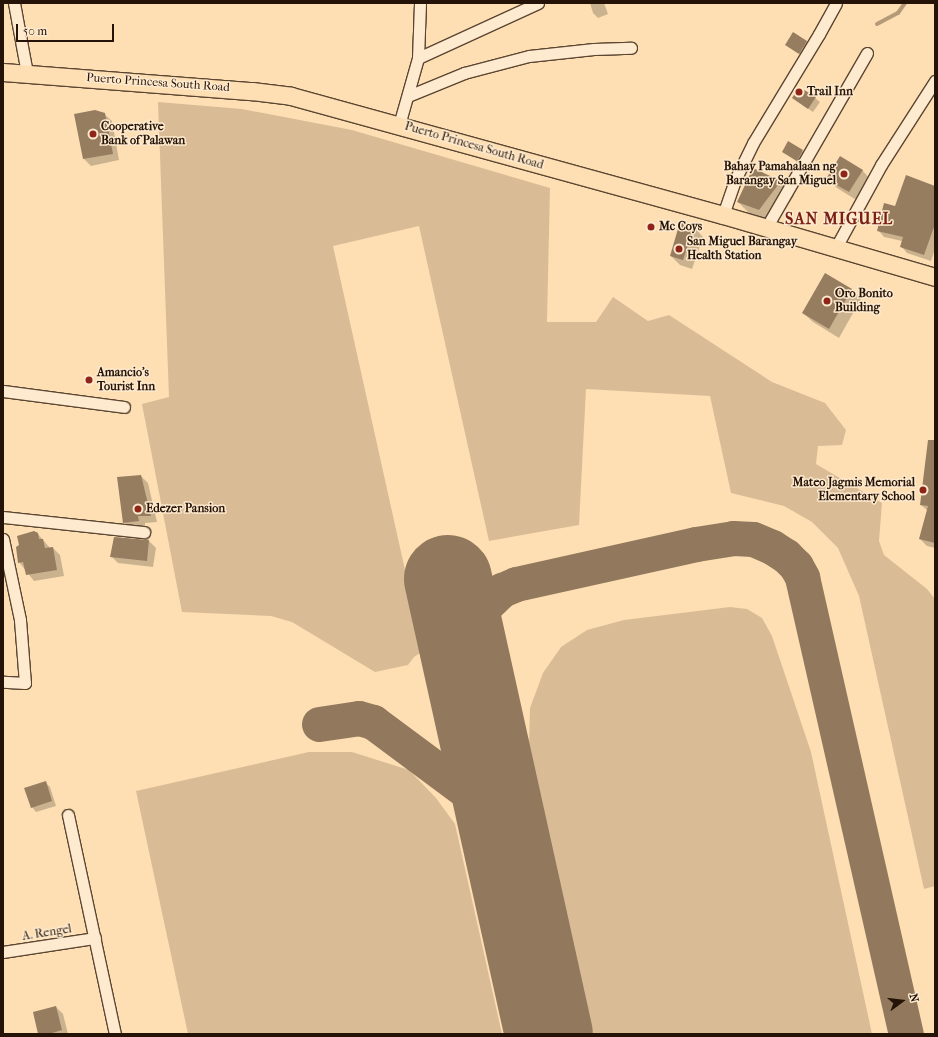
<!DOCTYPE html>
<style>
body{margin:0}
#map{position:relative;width:938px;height:1037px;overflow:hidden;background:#fedfb3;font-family:"IM FELL French Canon",serif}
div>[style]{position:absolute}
.green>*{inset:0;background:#d9bc96}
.shadow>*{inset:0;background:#0003}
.stream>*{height:4px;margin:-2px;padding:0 2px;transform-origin:2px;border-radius:2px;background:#b49a79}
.taxiway>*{height:35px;margin:-17.5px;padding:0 17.5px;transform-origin:17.5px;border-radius:17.5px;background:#92795d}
.runway>*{height:88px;margin:-44px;padding:0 44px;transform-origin:44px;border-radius:44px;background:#92795d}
.building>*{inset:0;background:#967d60}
.roads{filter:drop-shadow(1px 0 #5b4632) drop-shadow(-1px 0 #5b4632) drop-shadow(0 1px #5b4632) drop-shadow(0 -1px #5b4632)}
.street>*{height:11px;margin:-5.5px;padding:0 5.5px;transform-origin:5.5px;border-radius:5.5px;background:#feeace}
.primary>*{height:17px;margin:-8.5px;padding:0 8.5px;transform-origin:8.5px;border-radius:8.5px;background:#fedfb3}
.dots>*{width:11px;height:11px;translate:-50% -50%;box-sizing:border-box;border:2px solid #feeace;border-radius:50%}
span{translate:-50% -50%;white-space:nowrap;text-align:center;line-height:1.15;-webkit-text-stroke:3px #feeace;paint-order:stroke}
.street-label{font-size:12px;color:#251307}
.poi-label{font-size:12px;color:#251307;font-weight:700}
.left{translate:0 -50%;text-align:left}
.right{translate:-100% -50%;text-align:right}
.district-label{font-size:16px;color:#7a1f14;font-weight:700;letter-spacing:1px}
.frame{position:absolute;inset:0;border:4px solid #251307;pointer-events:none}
.north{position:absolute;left:882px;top:981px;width:40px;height:40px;-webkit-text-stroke:3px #feeace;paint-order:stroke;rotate:75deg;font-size:11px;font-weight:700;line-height:16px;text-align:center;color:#251307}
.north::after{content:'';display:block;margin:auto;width:14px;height:18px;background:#251307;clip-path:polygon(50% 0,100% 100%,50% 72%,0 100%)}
.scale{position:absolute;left:16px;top:24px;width:98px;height:18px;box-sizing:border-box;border:2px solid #251307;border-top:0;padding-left:5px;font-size:12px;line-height:14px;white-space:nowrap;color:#251307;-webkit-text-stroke:3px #feeace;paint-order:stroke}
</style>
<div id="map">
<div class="green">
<i style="clip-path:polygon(158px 102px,242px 109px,352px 130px,550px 188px,547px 322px,596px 322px,613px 297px,648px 321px,669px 315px,772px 382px,825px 403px,846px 430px,842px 445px,818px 446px,816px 464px,882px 503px,879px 541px,884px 555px,927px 589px,935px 599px,935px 886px,924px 889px,859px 596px,838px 548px,812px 522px,784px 506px,731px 493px,710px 396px,586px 389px,579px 525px,489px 541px,419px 226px,333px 246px,423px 651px,414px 657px,408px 665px,375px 672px,292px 622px,271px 616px,182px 612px,142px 404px,169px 397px)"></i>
<i style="clip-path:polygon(730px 607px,747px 609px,762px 618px,772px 636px,811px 752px,872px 1034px,593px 1034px,529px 746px,530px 708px,543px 673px,561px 647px,587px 630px,624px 620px)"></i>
<i style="clip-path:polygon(309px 752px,352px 752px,409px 770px,436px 798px,455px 824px,502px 1034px,188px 1034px,136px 791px)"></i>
</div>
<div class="shadow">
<i style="clip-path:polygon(590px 3px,604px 3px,608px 14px,598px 18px,593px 13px)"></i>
<i style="clip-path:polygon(806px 41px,811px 46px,804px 57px,786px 44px)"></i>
<i style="clip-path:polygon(793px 98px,815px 98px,820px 102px,813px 112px)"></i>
<i style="clip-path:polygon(104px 114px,112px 121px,119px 160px,91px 166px,84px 159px)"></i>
<i style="clip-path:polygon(783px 151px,802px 151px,807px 155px,801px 165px)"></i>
<i style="clip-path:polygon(862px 170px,871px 180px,858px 201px,837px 188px,828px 178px)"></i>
<i style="clip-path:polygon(780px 182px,794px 196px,773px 224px,752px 216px,738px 202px)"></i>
<i style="clip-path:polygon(935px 183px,935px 249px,931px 261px,907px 253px,901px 246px,902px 241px,884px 237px,878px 230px,895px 207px,934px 186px)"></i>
<i style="clip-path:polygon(681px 223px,694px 227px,703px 237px,692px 269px,680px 265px,671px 256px)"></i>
<i style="clip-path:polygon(826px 275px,852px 290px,861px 299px,839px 338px,813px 322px,803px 313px)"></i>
<i style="clip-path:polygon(935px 457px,935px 548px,927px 546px,920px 539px,928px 511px,921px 505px)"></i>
<i style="clip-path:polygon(141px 476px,148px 483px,157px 522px,145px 523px,145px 528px,131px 529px,124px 522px)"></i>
<i style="clip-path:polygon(38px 534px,50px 548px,53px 548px,60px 555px,64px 576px,34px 581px,19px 562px)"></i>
<i style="clip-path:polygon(115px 538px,149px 541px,156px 548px,153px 567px,118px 563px,111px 556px)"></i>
<i style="clip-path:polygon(45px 782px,50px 787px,56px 806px,36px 812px,32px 807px)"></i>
<i style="clip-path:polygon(56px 1007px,63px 1014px,68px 1034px,39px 1034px)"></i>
</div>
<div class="stream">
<i style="left:877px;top:24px;width:24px;rotate:-28deg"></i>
<i style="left:898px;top:13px;width:12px;rotate:-55deg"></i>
</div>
<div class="taxiway">
<i style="left:468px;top:670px;width:21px;rotate:-85deg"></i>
<i style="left:470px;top:649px;width:28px;rotate:-80deg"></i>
<i style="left:475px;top:621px;width:13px;rotate:-61deg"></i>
<i style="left:481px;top:610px;width:29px;rotate:-44deg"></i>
<i style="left:502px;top:590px;width:15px;rotate:-23deg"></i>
<i style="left:516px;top:584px;width:184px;rotate:-12.5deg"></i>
<i style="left:696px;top:544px;width:37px;rotate:-9deg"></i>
<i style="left:733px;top:538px;width:20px;rotate:3deg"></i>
<i style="left:753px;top:539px;width:21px;rotate:23deg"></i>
<i style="left:772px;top:547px;width:17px;rotate:33deg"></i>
<i style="left:786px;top:556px;width:14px;rotate:45deg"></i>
<i style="left:796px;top:566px;width:13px;rotate:61deg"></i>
<i style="left:802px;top:577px;width:469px;rotate:77.2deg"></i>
<i style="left:319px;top:724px;width:40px;rotate:-8.5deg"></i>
<i style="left:359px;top:718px;width:15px;rotate:16deg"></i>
<i style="left:373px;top:722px;width:126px;rotate:36.6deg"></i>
<i style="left:474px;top:797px;width:18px;rotate:45deg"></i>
<i style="left:487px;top:810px;width:28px;rotate:52deg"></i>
</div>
<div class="runway">
<i style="left:448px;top:579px;width:466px;rotate:77.5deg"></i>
</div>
<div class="building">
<i style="clip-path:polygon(793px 32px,807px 41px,799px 54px,785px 45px)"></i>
<i style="clip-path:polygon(799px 87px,816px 97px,808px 109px,792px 98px)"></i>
<i style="clip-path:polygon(95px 110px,105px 113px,113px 154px,83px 159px,74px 114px)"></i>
<i style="clip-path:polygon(788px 141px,803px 150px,797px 161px,782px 152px)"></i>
<i style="clip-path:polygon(840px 156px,863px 170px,849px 192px,826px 179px)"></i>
<i style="clip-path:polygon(753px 168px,781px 181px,759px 210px,737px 202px)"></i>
<i style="clip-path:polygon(906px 175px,935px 186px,935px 224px,924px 255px,900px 247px,903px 237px,877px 231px,884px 203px,895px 206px)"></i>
<i style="clip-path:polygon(680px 222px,694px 226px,683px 260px,670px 256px)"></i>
<i style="clip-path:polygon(825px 273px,852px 289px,829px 329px,802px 313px)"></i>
<i style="clip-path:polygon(928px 440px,935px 440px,935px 543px,919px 539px,928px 506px,920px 505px)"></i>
<i style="clip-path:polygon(141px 475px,151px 516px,138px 516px,139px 521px,123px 523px,117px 477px)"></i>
<i style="clip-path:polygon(34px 531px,38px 533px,39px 539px,43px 539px,45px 548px,53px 547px,57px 570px,26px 575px,23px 562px,18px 563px,16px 547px,19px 545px,17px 536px)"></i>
<i style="clip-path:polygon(114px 537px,149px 540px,147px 561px,110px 557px)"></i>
<i style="clip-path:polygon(46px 781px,52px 801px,31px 808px,24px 788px)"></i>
<i style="clip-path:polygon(56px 1006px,62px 1030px,49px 1034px,38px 1034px,33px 1012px)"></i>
</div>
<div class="roads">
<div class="street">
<i style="left:14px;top:3px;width:71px;rotate:79.5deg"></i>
<i style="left:418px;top:58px;width:55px;rotate:-87.9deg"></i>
<i style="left:408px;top:96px;width:61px;rotate:-22.3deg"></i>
<i style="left:464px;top:73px;width:67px;rotate:-14.7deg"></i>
<i style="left:529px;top:56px;width:65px;rotate:-6.1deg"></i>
<i style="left:594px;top:49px;width:37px;rotate:-2deg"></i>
<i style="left:399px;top:125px;width:70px;rotate:-74.2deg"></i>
<i style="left:418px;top:58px;width:132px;rotate:-24.6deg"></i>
<i style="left:723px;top:215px;width:39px;rotate:-71deg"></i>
<i style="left:736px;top:178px;width:39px;rotate:-64deg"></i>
<i style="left:753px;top:143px;width:127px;rotate:-58.8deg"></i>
<i style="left:819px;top:34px;width:35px;rotate:-61deg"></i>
<i style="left:766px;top:228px;width:202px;rotate:-60deg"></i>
<i style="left:835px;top:249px;width:96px;rotate:-61.3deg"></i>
<i style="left:881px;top:165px;width:100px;rotate:-57.3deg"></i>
<i style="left:3px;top:391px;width:122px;rotate:7.5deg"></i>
<i style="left:3px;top:517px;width:142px;rotate:6.1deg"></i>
<i style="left:3px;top:539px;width:83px;rotate:78.1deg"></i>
<i style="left:20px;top:620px;width:63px;rotate:85.5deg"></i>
<i style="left:25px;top:683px;width:22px;rotate:-177deg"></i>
<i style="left:68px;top:815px;width:224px;rotate:77.9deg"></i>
<i style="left:3px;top:952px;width:93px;rotate:-8.7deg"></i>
</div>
<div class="primary">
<i style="left:3px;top:72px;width:250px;rotate:4.4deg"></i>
<i style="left:252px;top:91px;width:39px;rotate:7deg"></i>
<i style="left:291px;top:96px;width:448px;rotate:15.4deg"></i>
<i style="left:723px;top:215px;width:221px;rotate:16.3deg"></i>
</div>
</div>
<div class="dots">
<i style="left:799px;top:92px;background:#8f2418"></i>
<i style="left:93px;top:134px;background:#8f2418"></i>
<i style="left:844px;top:174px;background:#8f2418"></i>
<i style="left:651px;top:227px;background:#8f2418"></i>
<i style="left:679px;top:249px;background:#8f2418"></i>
<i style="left:827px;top:301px;background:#8f2418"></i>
<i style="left:89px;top:380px;background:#8f2418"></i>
<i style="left:923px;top:490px;background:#8f2418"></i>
<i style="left:138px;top:509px;background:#8f2418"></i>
</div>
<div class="street-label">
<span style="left:158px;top:83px;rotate:4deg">Puerto Princesa South Road</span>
<span style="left:474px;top:146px;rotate:16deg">Puerto Princesa South Road</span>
<span style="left:47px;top:933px;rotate:-9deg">A. Rengel</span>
</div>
<div class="poi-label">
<span class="left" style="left:807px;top:92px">Trail Inn</span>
<span class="left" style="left:101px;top:134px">Cooperative<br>Bank of Palawan</span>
<span class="right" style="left:836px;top:174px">Bahay Pamahalaan ng<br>Barangay San Miguel</span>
<span class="left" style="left:659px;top:227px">Mc Coys</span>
<span class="left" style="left:687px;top:249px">San Miguel Barangay<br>Health Station</span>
<span class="left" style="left:835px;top:301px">Oro Bonito<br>Building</span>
<span class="left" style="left:97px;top:380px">Amancio's<br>Tourist Inn</span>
<span class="right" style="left:915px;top:490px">Mateo Jagmis Memorial<br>Elementary School</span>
<span class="left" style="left:146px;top:509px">Edezer Pansion</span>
</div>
<div class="district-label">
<span style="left:839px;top:219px">SAN MIGUEL</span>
</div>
<div class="frame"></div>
<div class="north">N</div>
<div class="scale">50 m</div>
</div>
